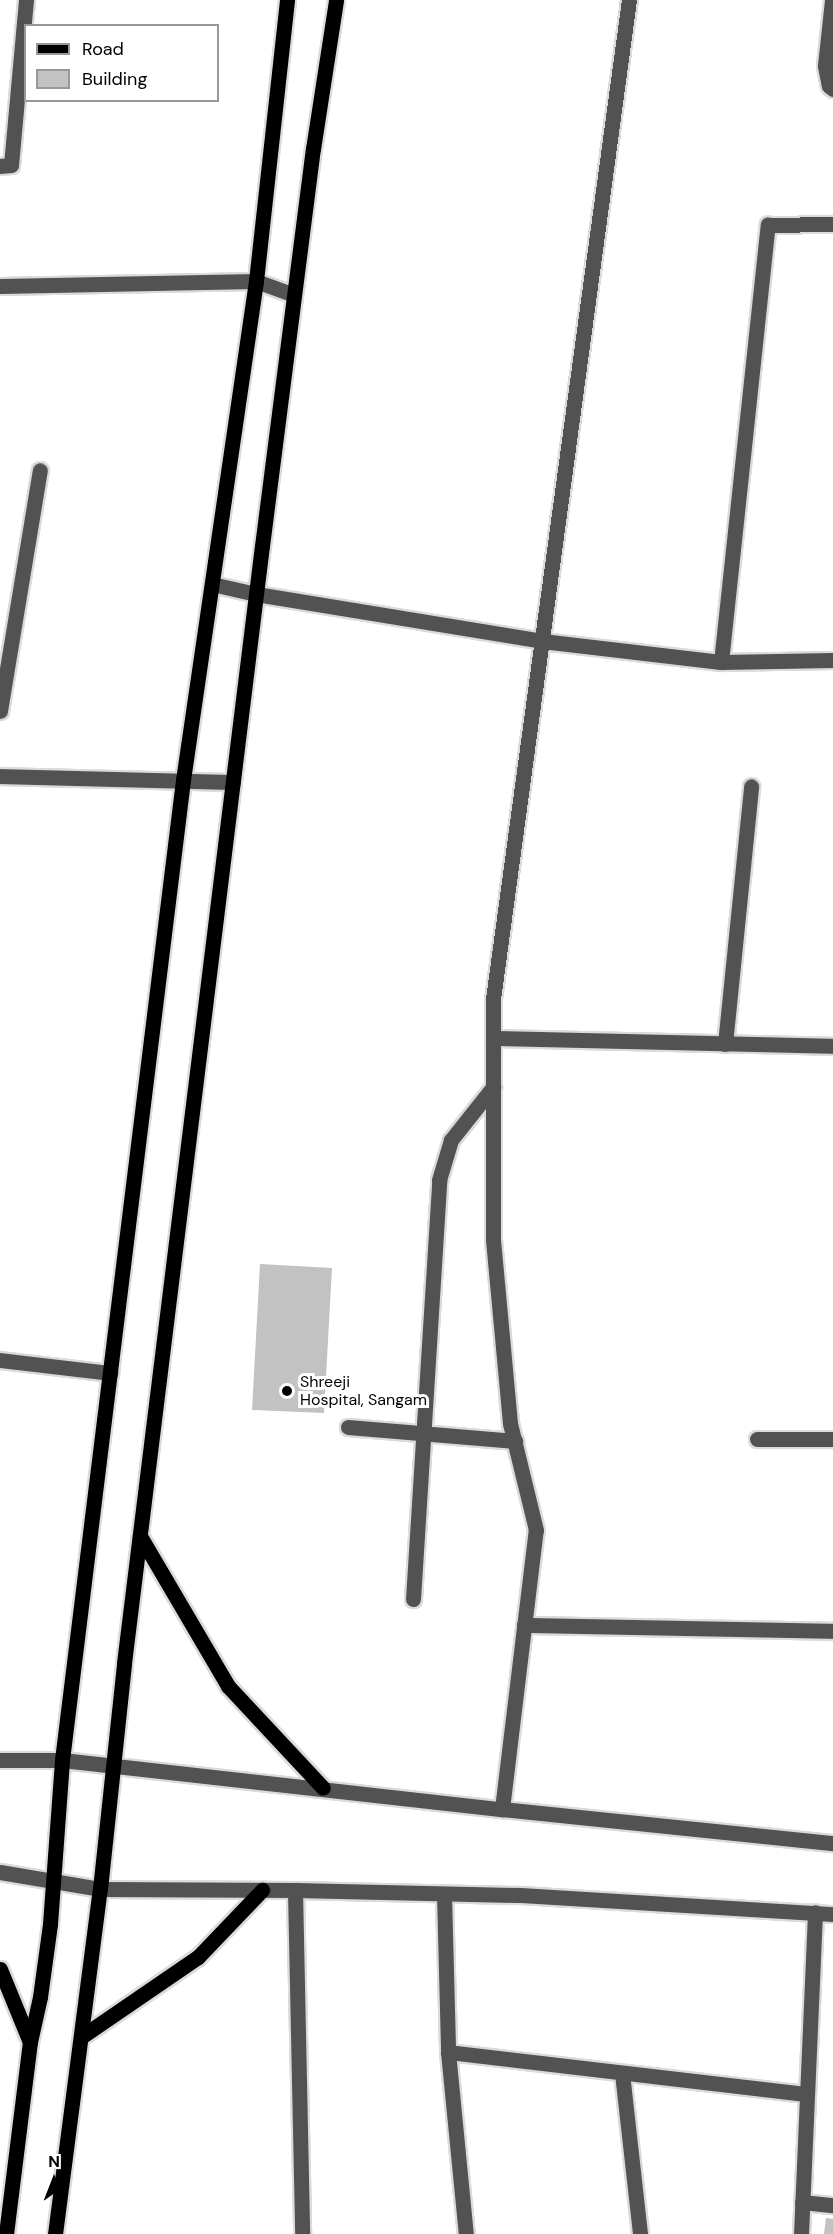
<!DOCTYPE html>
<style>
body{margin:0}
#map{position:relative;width:833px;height:2234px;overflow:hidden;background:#fff;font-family:"DM Sans",sans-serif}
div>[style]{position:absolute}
.building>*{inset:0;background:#c2c2c2}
.roads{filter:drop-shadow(2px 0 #dbdbdb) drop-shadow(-2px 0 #dbdbdb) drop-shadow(0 2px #dbdbdb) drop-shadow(0 -2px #dbdbdb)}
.minor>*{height:15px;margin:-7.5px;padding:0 7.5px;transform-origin:7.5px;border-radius:7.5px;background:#525252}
.major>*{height:15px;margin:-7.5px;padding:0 7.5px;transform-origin:7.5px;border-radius:7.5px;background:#000}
.dots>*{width:16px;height:16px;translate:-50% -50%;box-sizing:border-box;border:3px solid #fff;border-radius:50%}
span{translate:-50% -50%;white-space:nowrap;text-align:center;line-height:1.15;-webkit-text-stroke:6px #fff;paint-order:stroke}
.poi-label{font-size:16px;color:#000}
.left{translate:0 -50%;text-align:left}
.legend{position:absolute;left:24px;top:24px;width:195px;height:78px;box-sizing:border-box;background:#fff;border:2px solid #999;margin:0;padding:8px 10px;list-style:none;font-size:18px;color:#000}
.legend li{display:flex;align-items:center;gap:12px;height:30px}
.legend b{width:30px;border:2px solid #999}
.north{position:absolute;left:24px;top:2150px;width:60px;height:60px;-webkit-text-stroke:4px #fff;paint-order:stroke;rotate:0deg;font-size:16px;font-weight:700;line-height:24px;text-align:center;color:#000}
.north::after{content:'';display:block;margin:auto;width:21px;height:27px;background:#000;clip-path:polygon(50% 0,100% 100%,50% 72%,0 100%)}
</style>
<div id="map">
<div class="building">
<i style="clip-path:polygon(260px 1264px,332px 1268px,324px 1413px,252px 1410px)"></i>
<i style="clip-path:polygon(826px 2218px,833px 2219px,833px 2234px,824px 2234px)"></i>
</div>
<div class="roads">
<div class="minor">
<i style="left:832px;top:0;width:66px;rotate:96.1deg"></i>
<i style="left:825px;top:66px;width:20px;rotate:79deg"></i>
<i style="left:829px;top:86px;width:5px;rotate:37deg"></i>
<i style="left:0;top:166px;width:11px;rotate:-5deg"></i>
<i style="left:11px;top:165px;width:166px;rotate:-84.8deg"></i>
<i style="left:0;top:286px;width:256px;rotate:-1.1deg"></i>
<i style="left:256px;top:281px;width:40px;rotate:20.2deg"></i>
<i style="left:212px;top:584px;width:45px;rotate:12.8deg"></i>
<i style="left:256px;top:594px;width:290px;rotate:9.3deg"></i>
<i style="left:542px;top:641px;width:180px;rotate:6.7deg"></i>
<i style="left:721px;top:662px;width:112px;rotate:-1deg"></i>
<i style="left:721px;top:662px;width:440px;rotate:-83.9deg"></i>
<i style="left:768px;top:225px;width:65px;rotate:-0.9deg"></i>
<i style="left:0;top:711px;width:244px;rotate:-80.6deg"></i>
<i style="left:0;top:776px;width:233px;rotate:1.5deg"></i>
<i style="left:493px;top:1038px;width:340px;rotate:1.3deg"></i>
<i style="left:725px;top:1044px;width:259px;rotate:-84.2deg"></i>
<i style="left:0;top:1360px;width:111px;rotate:6.7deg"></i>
<i style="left:348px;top:1427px;width:168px;rotate:4.8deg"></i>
<i style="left:757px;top:1439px;width:76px"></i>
<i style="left:413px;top:1599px;width:420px;rotate:-86.4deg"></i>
<i style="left:439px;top:1180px;width:42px;rotate:-73.3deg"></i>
<i style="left:451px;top:1140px;width:68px;rotate:-51.6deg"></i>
<i style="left:524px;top:1625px;width:309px;rotate:1.1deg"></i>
<i style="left:0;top:1760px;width:62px"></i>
<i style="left:62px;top:1760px;width:443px;rotate:6.4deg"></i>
<i style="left:502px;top:1809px;width:333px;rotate:5.9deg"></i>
<i style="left:502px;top:1809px;width:281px;rotate:-83.1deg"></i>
<i style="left:536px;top:1530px;width:110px;rotate:-103.7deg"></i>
<i style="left:510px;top:1423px;width:185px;rotate:-95.3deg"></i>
<i style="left:493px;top:1239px;width:240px;rotate:-90deg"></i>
<i style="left:493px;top:999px;width:1008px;rotate:-82.25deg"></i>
<i style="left:0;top:1872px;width:101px;rotate:9.6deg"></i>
<i style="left:100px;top:1889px;width:195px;rotate:0.3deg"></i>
<i style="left:295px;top:1890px;width:225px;rotate:1.3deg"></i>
<i style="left:520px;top:1895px;width:314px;rotate:3.5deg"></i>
<i style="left:295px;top:1890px;width:344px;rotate:88.8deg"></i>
<i style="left:444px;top:1894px;width:158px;rotate:88.5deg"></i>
<i style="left:448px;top:2052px;width:183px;rotate:84.4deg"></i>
<i style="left:448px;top:2052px;width:361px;rotate:6.7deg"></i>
<i style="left:622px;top:2073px;width:162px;rotate:83.6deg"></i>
<i style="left:802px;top:2202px;width:31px;rotate:6deg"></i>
<i style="left:801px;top:2234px;width:322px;rotate:-87.5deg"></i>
</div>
<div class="major">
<i style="left:140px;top:1536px;width:174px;rotate:59.6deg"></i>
<i style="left:228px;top:1686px;width:139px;rotate:47deg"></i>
<i style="left:0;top:1969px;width:79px;rotate:67.7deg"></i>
<i style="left:81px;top:2037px;width:142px;rotate:-34.4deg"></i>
<i style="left:198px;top:1957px;width:93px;rotate:-46.3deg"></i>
<i style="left:6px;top:2234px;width:193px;rotate:-82.9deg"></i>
<i style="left:30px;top:2042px;width:46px;rotate:-77.5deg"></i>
<i style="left:40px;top:1997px;width:74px;rotate:-82.2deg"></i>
<i style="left:50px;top:1924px;width:164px;rotate:-85.8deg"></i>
<i style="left:62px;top:1760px;width:987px;rotate:-82.96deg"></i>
<i style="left:183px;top:780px;width:504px;rotate:-81.68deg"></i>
<i style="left:256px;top:281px;width:283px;rotate:-83.7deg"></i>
<i style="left:55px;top:2234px;width:348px;rotate:-82.6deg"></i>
<i style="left:100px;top:1889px;width:227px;rotate:-83.9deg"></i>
<i style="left:124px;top:1663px;width:1125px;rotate:-82.96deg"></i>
<i style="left:262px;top:546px;width:400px;rotate:-82.7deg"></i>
<i style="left:313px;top:149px;width:151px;rotate:-81.2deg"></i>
</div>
</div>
<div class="dots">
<i style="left:287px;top:1391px;background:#000"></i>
</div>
<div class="poi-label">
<span class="left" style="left:300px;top:1391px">Shreeji<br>Hospital, Sangam</span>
</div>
<ul class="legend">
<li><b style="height:8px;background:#000"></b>Road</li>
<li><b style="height:16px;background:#c2c2c2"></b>Building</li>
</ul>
<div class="north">N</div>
</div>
